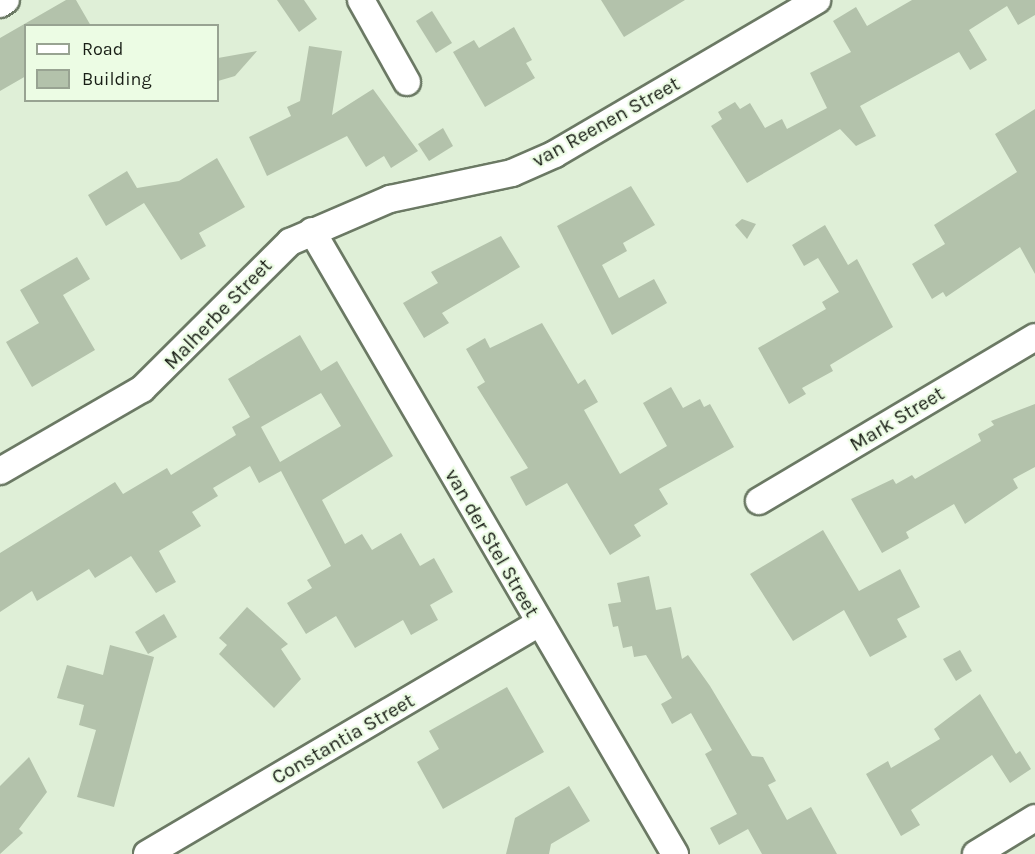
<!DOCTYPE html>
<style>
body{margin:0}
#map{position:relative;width:1035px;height:854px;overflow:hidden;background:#dfefd7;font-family:Karla,sans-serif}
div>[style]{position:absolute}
.building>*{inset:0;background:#b3c2ab}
.roads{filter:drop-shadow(2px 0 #6b7964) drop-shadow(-2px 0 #6b7964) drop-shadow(0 2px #6b7964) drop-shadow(0 -2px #6b7964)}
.street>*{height:26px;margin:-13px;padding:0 13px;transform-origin:13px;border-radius:13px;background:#fff}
span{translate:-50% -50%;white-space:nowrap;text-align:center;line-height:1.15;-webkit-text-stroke:4.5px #ecfce4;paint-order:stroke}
.street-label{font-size:20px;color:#191e16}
.legend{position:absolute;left:24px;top:24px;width:195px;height:78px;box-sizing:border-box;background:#ecfce4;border:2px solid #98a392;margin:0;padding:8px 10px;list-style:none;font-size:18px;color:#191e16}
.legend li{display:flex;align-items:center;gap:12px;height:30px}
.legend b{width:30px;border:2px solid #98a392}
</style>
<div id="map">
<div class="building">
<i style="clip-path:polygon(66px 0,76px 0,91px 26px,26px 26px,26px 76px,0 91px,0 38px)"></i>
<i style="clip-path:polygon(277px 0,304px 0,317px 19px,299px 32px)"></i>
<i style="clip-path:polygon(601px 0,685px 0,624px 37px)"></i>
<i style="clip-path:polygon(912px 0,1035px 0,1035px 15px,1018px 25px,1007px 6px,969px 30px,987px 60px,970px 70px,959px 52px,860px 106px,876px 136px,856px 146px,840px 129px,747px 183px,711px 126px,722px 119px,718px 112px,735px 102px,740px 109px,750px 103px,765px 128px,782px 119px,787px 129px,827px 108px,810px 73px,851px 52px,833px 21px,856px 7px,867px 26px)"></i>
<i style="clip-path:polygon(432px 11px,452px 43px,436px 53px,416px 21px)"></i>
<i style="clip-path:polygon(514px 27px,532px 60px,526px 63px,535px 78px,485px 107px,453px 52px,474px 40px,479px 48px)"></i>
<i style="clip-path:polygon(309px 46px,342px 51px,332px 115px,373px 89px,418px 151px,391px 168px,384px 156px,366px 167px,347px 136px,267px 176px,249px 137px,291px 116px,287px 107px,300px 101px)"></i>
<i style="clip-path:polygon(257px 51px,235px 76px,218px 81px,218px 58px)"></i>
<i style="clip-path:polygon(1035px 109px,1035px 274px,1020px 247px,946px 297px,943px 292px,932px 299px,912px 264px,945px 244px,934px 225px,1017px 172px,995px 134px)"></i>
<i style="clip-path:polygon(443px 128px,453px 146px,429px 161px,418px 144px)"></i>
<i style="clip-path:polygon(217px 158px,245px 207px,199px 233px,206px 246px,181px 260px,144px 203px,106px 226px,88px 195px,127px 171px,137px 188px,179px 181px)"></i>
<i style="clip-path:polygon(631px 186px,655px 225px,623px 243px,627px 251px,602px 265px,619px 298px,654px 279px,667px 303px,612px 335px,557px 226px)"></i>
<i style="clip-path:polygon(742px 219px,756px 224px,747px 239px,735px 225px)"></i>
<i style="clip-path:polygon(825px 225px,848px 265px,857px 259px,893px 327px,830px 365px,833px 371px,802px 388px,806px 394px,789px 404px,758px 348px,826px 309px,822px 302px,839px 292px,818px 258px,804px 266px,792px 245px)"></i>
<i style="clip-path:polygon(501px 236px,520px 267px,442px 313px,449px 323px,424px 338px,403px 303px,438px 283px,431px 272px)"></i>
<i style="clip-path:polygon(77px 257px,90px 279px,63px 295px,95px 350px,32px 387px,6px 342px,39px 323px,20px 290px)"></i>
<i style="clip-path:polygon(542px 323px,578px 384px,585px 379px,598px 402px,584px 410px,620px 474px,667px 446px,643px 403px,671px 387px,683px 408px,700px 399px,704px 407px,710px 404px,734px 447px,659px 489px,668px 504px,634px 525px,641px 536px,610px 555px,567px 483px,526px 506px,510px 477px,528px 468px,477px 387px,485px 382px,466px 349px,485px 338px,490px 348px)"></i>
<i style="clip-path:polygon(evenodd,300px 335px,321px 371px,337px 361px,393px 456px,322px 500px,345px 544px,362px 534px,372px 550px,401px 533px,420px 566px,434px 558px,453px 592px,430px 605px,438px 620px,411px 635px,403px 620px,355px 648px,336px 616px,306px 634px,287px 603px,312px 588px,307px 580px,331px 566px,281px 471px,259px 483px,250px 466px,213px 488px,218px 496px,192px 512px,201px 526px,159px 551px,176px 582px,156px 593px,131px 556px,95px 578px,89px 569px,37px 601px,32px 591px,0 612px,0 553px,115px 482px,123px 494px,167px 468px,171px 475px,236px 435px,232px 427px,250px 417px,228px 379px,300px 335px,321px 393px,341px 426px,280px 462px,261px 427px,321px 393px)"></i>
<i style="clip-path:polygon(1035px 404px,1035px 467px,1013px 479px,1018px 488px,965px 524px,954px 504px,906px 532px,909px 538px,882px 553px,851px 499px,893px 479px,896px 484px,912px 475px,915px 479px,981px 441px,978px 434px,994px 425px,991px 421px)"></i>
<i style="clip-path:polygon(823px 530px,859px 591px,900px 569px,920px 607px,897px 619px,907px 637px,870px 657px,844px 610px,793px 641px,750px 574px)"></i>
<i style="clip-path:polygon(649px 576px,656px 610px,671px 607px,682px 659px,688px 655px,710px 686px,752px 756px,763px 757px,776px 781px,768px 785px,787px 820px,811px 807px,837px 854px,762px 854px,748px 829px,719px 845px,710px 828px,737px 814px,705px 754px,712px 750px,691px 713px,672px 724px,661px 704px,672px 698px,646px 655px,634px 657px,632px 646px,623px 648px,618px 626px,613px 627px,608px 604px,621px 602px,617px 583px)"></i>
<i style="clip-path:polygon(247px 607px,288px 644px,281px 649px,301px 679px,274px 708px,219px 654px,227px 645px,219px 638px)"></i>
<i style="clip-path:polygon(164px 614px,177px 637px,148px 654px,135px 632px)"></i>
<i style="clip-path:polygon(110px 645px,154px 657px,114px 807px,77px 797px,96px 730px,79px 725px,84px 705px,57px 698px,67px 665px,103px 675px)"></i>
<i style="clip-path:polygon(960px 650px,972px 671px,956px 681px,943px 659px)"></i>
<i style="clip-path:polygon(507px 687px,544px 752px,443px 809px,417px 762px,439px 749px,429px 731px)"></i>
<i style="clip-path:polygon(980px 694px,1016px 754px,1020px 751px,1031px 769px,1010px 783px,992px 755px,911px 810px,920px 825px,901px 836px,866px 774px,888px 761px,891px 768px,940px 739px,934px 729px)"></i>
<i style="clip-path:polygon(29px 757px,47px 792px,19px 829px,23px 833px,0 854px,0 786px)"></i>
<i style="clip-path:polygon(569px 786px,590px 821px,551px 844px,549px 854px,506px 854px,515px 818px)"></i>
</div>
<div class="roads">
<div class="street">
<i style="left:361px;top:0;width:94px;rotate:60.7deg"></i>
<i style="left:0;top:4px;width:7px;rotate:-34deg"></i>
<i style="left:312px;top:231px;width:721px;rotate:59.77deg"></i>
<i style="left:0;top:471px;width:164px;rotate:-30deg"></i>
<i style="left:142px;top:389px;width:209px;rotate:-44.8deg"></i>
<i style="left:290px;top:242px;width:109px;rotate:-23.3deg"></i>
<i style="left:390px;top:199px;width:125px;rotate:-12deg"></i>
<i style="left:512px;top:173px;width:47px;rotate:-23.8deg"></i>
<i style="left:555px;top:154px;width:304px;rotate:-30.4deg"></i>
<i style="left:759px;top:501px;width:321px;rotate:-30.7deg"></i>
<i style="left:147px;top:854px;width:454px;rotate:-30.5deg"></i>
<i style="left:976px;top:854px;width:69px;rotate:-31.4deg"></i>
</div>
</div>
<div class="street-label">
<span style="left:606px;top:122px;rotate:-29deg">van Reenen Street</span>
<span style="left:218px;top:314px;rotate:-46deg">Malherbe Street</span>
<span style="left:897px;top:419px;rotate:-31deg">Mark Street</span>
<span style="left:492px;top:543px;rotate:60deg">van der Stel Street</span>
<span style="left:343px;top:739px;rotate:-30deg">Constantia Street</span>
</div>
<ul class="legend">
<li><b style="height:8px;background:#fff"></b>Road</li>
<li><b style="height:16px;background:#b3c2ab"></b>Building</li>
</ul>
</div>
